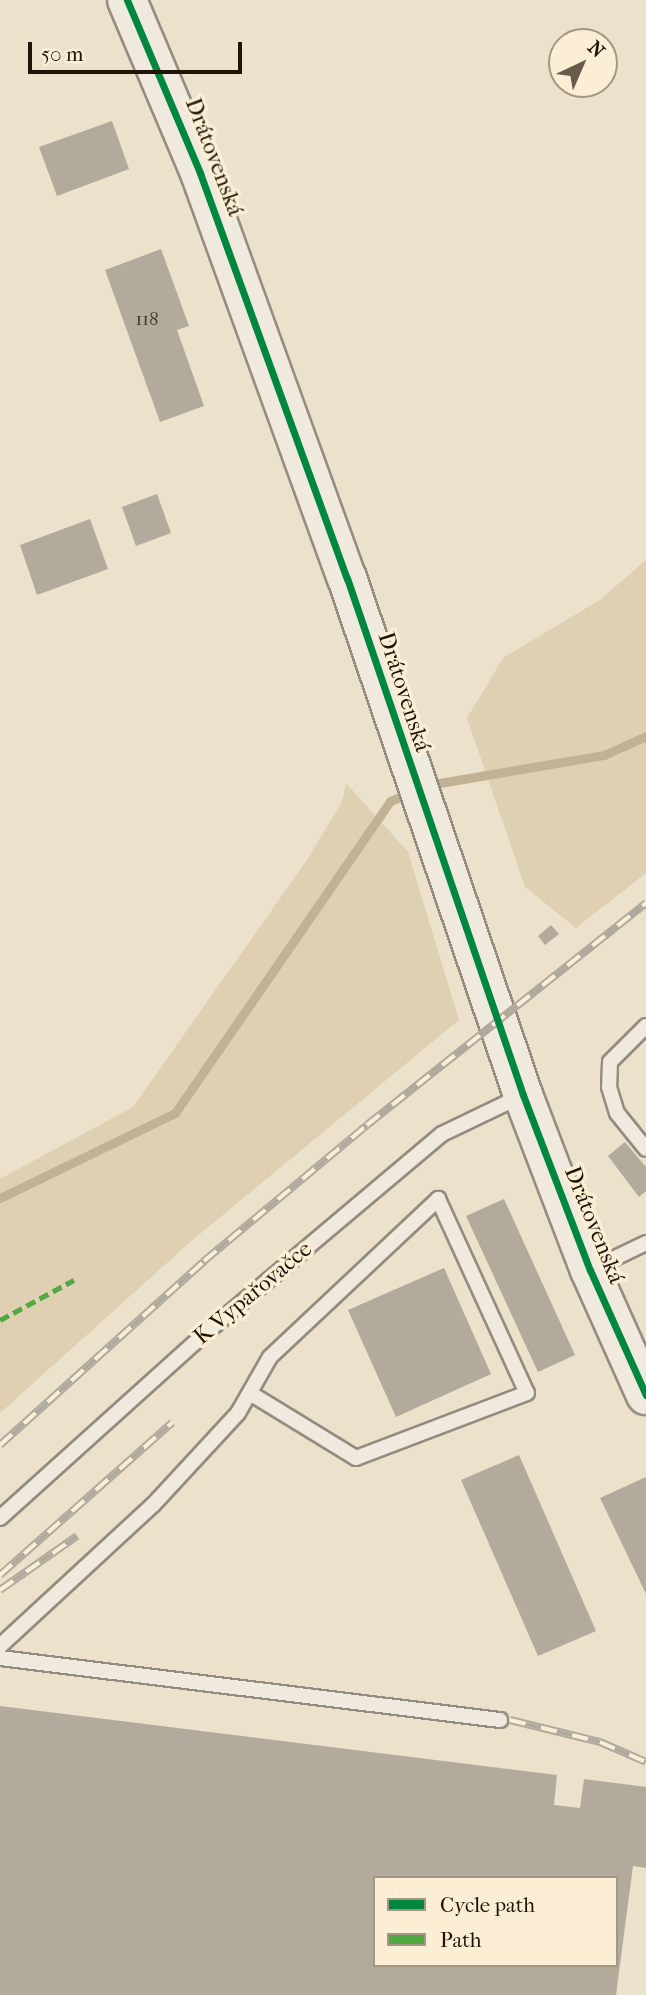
<!DOCTYPE html>
<meta charset="utf-8">
<style>
body{margin:0}
#map{position:relative;width:646px;height:1995px;overflow:hidden;background:#ece1cb;font-family:"IM FELL French Canon",serif}
div>[style]{position:absolute}
.green>*{inset:0;background:#dfcfb3}
.stream>*{height:9px;margin:-4.5px;padding:0 4.5px;transform-origin:4.5px;border-radius:4.5px;background:#c1b296}
.building>*{inset:0;background:#b2aa9b}
.roads{filter:drop-shadow(2px 0 #938c7f) drop-shadow(-2px 0 #938c7f) drop-shadow(0 2px #938c7f) drop-shadow(0 -2px #938c7f)}
.lane>*{height:14px;margin:-7px;padding:0 7px;transform-origin:7px;border-radius:7px;background:#efe9de}
.secondary>*{height:38px;margin:-19px;padding:0 19px;transform-origin:19px;border-radius:19px;background:#efe9de}
.rail>*{height:8px;margin-top:-4px;transform-origin:0;background:repeating-linear-gradient(90deg,#fbeed5 0 16px,#b0aa9e 0 32px);box-sizing:border-box;border-block:2px solid #b0aa9e}
.quiet>*{height:5px;margin-top:-2.5px;transform-origin:0;background:repeating-linear-gradient(90deg,#52a841 0 10px,transparent 0 15px)}
.cycleway>*{height:7px;margin:-3.5px;padding:0 3.5px;transform-origin:3.5px;border-radius:3.5px;background:#00873e}
span{translate:-50% -50%;white-space:nowrap;text-align:center;line-height:1.15;-webkit-text-stroke:7px #fbeed5;paint-order:stroke}
.number-label{font-size:19px;color:#443a2c}
.number-label span{-webkit-text-stroke-width:0}
.street-label{font-size:23px;color:#1f1407}
.legend{position:absolute;left:373px;top:1876px;width:245px;height:91px;box-sizing:border-box;background:#fbeed5;border:2px solid #a39783;margin:0;padding:9px 12px;list-style:none;font-size:21px;color:#1f1407}
.legend li{display:flex;align-items:center;gap:14px;height:35px}
.legend b{width:35px;border:2px solid #a39783}
.north{position:absolute;left:548px;top:28px;width:70px;height:70px;box-sizing:border-box;background:#fbeed5;border:2px solid #a39783;border-radius:50%;rotate:44deg;font-size:19px;font-weight:700;line-height:28px;text-align:center;color:#1f1407}
.north::after{content:'';display:block;margin:auto;width:24px;height:32px;background:#675c4c;clip-path:polygon(50% 0,100% 100%,50% 72%,0 100%)}
.scale{position:absolute;left:28px;top:42px;width:214px;height:32px;box-sizing:border-box;border:4px solid #1f1407;border-top:0;padding-left:9px;font-size:21px;line-height:24px;white-space:nowrap;color:#1f1407;-webkit-text-stroke:5px #fbeed5;paint-order:stroke}
</style>
<div id="map">
<div class="green">
<i style="clip-path:polygon(646px 560px,646px 873px,576px 928px,525px 887px,467px 718px,504px 657px,600px 600px)"></i>
<i style="clip-path:polygon(346px 783px,408px 852px,459px 1020px,189px 1243px,0 1413px,0 1179px,133px 1107px,307px 860px,342px 802px)"></i>
</div>
<div class="stream">
<i style="left:428px;top:785px;width:179px;rotate:-9.7deg"></i>
<i style="left:604px;top:755px;width:46px;rotate:-24.3deg"></i>
<i style="left:0;top:1198px;width:195px;rotate:-25.9deg"></i>
<i style="left:175px;top:1113px;width:379px;rotate:-55.4deg"></i>
<i style="left:390px;top:801px;width:24px;rotate:-22deg"></i>
</div>
<div class="building">
<i style="clip-path:polygon(112px 121px,129px 169px,57px 196px,39px 147px)"></i>
<i style="clip-path:polygon(161px 249px,189px 326px,177px 330px,204px 406px,160px 422px,105px 270px)"></i>
<i style="clip-path:polygon(157px 494px,171px 533px,136px 546px,122px 507px)"></i>
<i style="clip-path:polygon(90px 519px,108px 569px,37px 595px,20px 545px)"></i>
<i style="clip-path:polygon(551px 925px,559px 934px,545px 945px,538px 936px)"></i>
<i style="clip-path:polygon(625px 1142px,646px 1167px,646px 1191px,639px 1197px,608px 1156px)"></i>
<i style="clip-path:polygon(504px 1199px,575px 1355px,538px 1372px,466px 1216px)"></i>
<i style="clip-path:polygon(444px 1268px,491px 1374px,396px 1417px,348px 1310px)"></i>
<i style="clip-path:polygon(519px 1455px,596px 1631px,538px 1656px,461px 1480px)"></i>
<i style="clip-path:polygon(646px 1477px,646px 1594px,600px 1498px)"></i>
<i style="clip-path:polygon(evenodd,0 1706px,557px 1775px,554px 1805px,580px 1808px,584px 1779px,646px 1787px,646px 1868px,633px 1866px,616px 1995px,0 1995px,0 1706px,375px 1878px,616px 1878px,616px 1965px,375px 1965px,375px 1878px)"></i>
</div>
<div class="roads">
<div class="lane">
<i style="left:646px;top:1026px;width:51px;rotate:135deg"></i>
<i style="left:610px;top:1062px;width:25px;rotate:92deg"></i>
<i style="left:609px;top:1087px;width:27px;rotate:73deg"></i>
<i style="left:617px;top:1113px;width:46px;rotate:51.1deg"></i>
<i style="left:592px;top:1269px;width:60px;rotate:-25.7deg"></i>
<i style="left:0;top:1518px;width:280px;rotate:-42deg"></i>
<i style="left:208px;top:1331px;width:306px;rotate:-40.1deg"></i>
<i style="left:442px;top:1134px;width:88px;rotate:-25.7deg"></i>
<i style="left:0;top:1646px;width:208px;rotate:-42.7deg"></i>
<i style="left:153px;top:1505px;width:125px;rotate:-47.3deg"></i>
<i style="left:238px;top:1413px;width:64px;rotate:-60.3deg"></i>
<i style="left:270px;top:1357px;width:231px;rotate:-43.2deg"></i>
<i style="left:438px;top:1199px;width:213px;rotate:65.4deg"></i>
<i style="left:527px;top:1393px;width:183px;rotate:159.2deg"></i>
<i style="left:356px;top:1458px;width:124px;rotate:-148.5deg"></i>
<i style="left:0;top:1658px;width:504px;rotate:7.07deg"></i>
</div>
<div class="secondary">
<i style="left:127px;top:0;width:188px;rotate:67.1deg"></i>
<i style="left:200px;top:173px;width:431px;rotate:70.1deg"></i>
<i style="left:347px;top:578px;width:546px;rotate:71.2deg"></i>
<i style="left:523px;top:1095px;width:187px;rotate:69.1deg"></i>
<i style="left:590px;top:1270px;width:137px;rotate:65.9deg"></i>
</div>
</div>
<div class="rail">
<i style="left:0;top:1445px;width:275px;rotate:-42deg"></i>
<i style="left:204px;top:1261px;width:212px;rotate:-39.8deg"></i>
<i style="left:367px;top:1125px;width:357px;rotate:-38.5deg"></i>
<i style="left:0;top:1575px;width:230px;rotate:-41.5deg"></i>
<i style="left:0;top:1590px;width:94px;rotate:-35deg"></i>
<i style="left:510px;top:1720px;width:93px;rotate:13.7deg"></i>
<i style="left:600px;top:1742px;width:50px;rotate:23.5deg"></i>
</div>
<div class="quiet">
<i style="left:0;top:1320px;width:84px;rotate:-28.4deg"></i>
</div>
<div class="cycleway">
<i style="left:127px;top:0;width:188px;rotate:67.1deg"></i>
<i style="left:200px;top:173px;width:431px;rotate:70.1deg"></i>
<i style="left:347px;top:578px;width:546px;rotate:71.2deg"></i>
<i style="left:523px;top:1095px;width:187px;rotate:69.1deg"></i>
<i style="left:590px;top:1270px;width:137px;rotate:65.9deg"></i>
</div>
<div class="number-label">
<span style="left:147px;top:320px">118</span>
</div>
<div class="street-label">
<span style="left:214px;top:157px;rotate:69deg">Drátovenská</span>
<span style="left:404px;top:692px;rotate:72deg">Drátovenská</span>
<span style="left:594px;top:1225px;rotate:68deg">Drátovenská</span>
<span style="left:253px;top:1293px;rotate:-40deg">K Vypařovačce</span>
</div>
<ul class="legend">
<li><b style="height:9px;background:#00873e"></b>Cycle path</li>
<li><b style="height:9px;background:#52a841"></b>Path</li>
</ul>
<div class="north">N</div>
<div class="scale">50 m</div>
</div>
